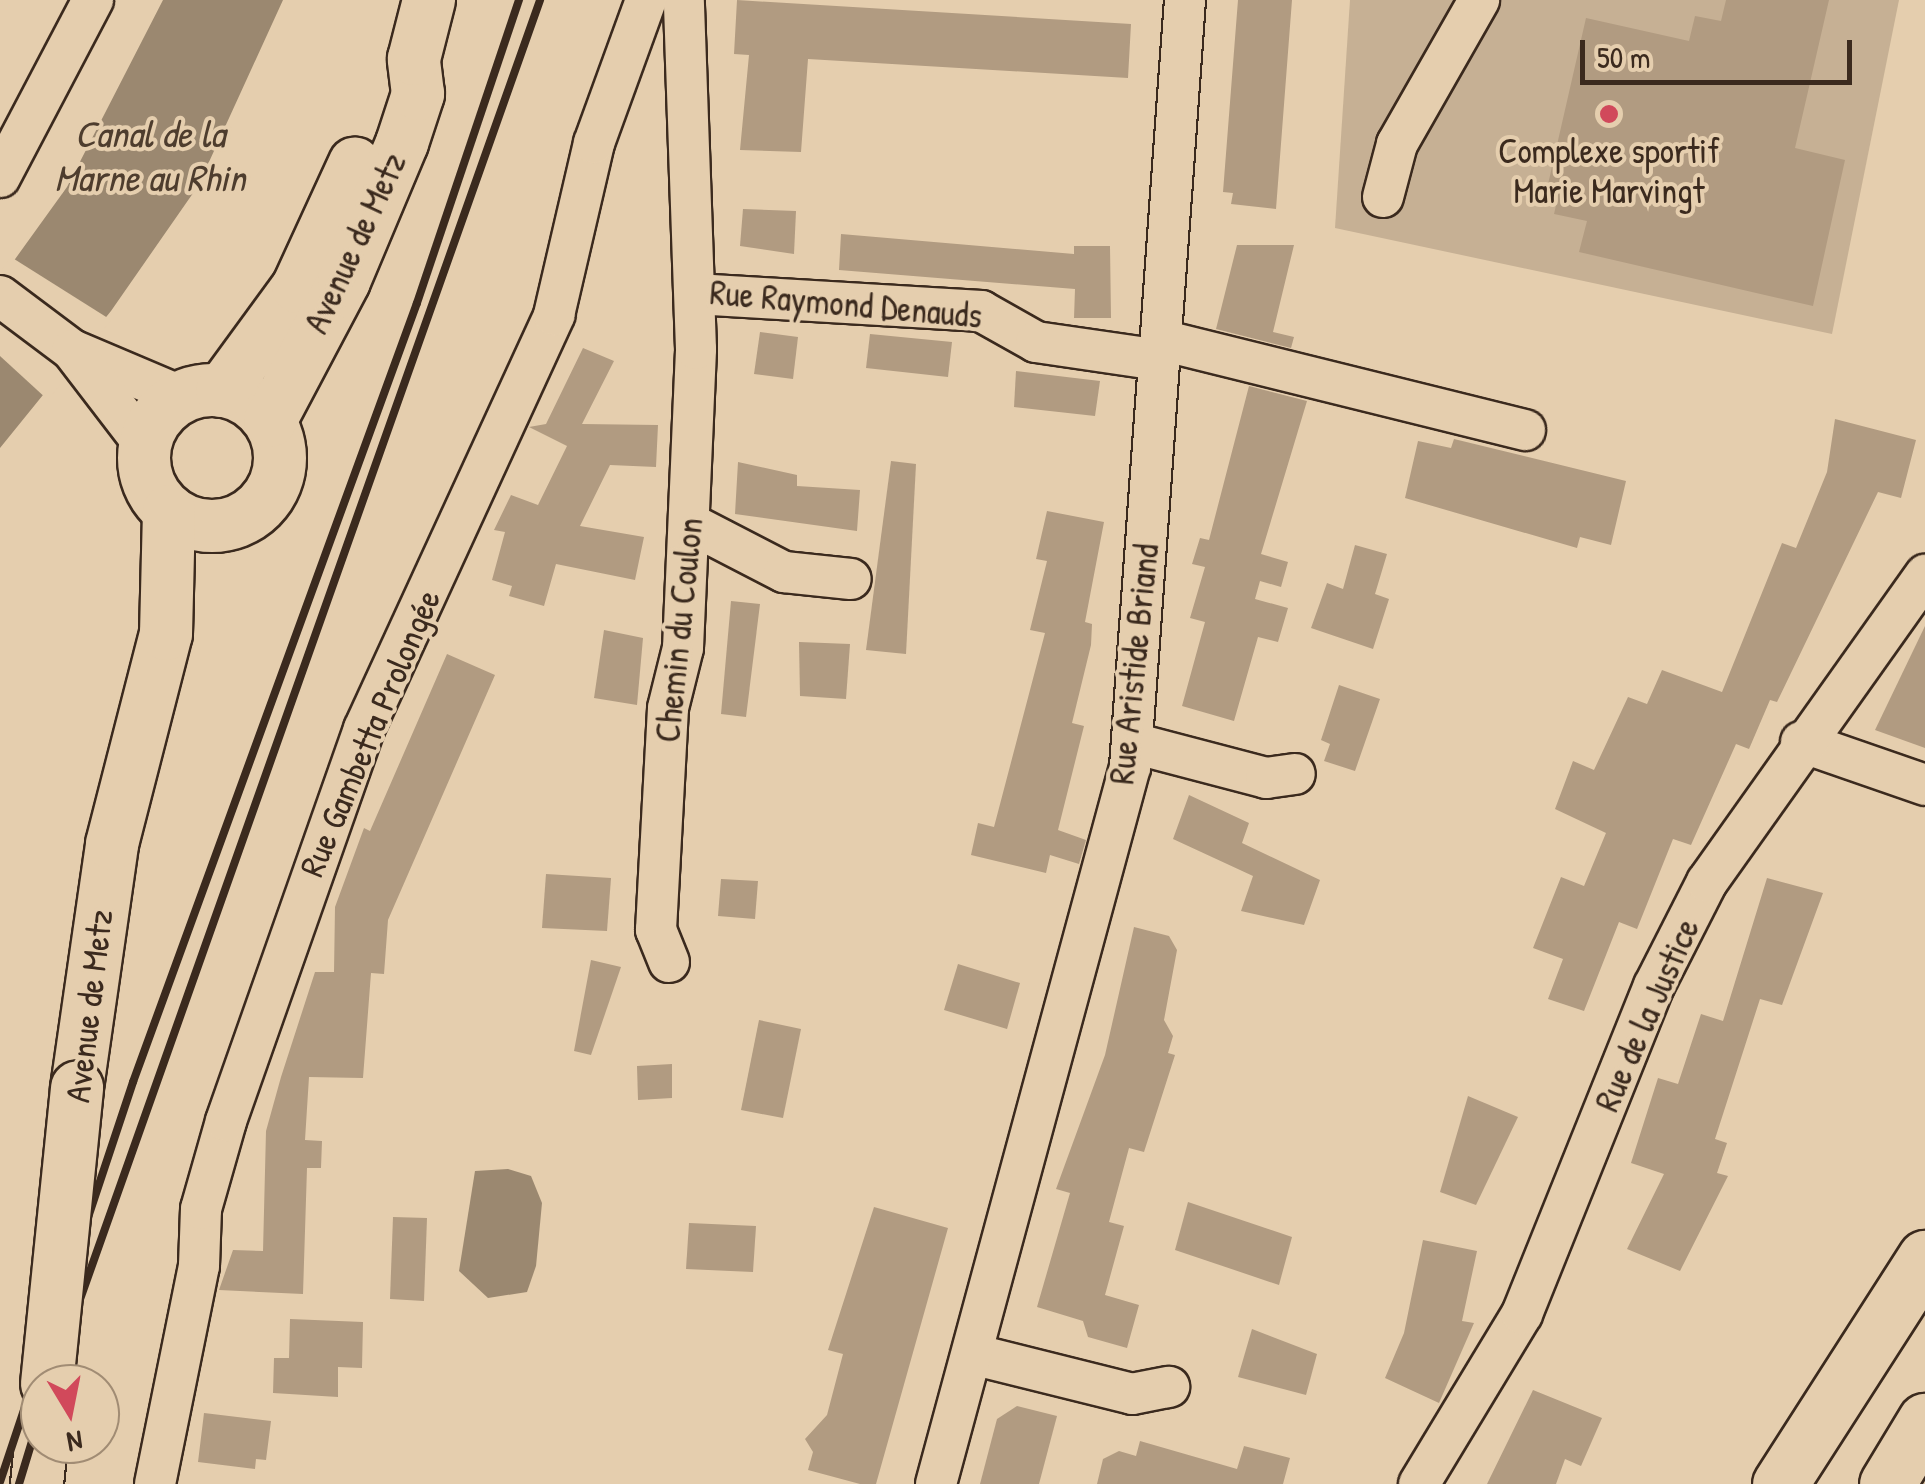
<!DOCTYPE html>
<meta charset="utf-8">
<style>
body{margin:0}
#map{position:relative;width:1925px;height:1484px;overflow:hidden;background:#e5ceae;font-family:"Patrick Hand",sans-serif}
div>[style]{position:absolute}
.green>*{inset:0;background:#c6b094}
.water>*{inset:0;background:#9b8870}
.pier>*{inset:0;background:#e5ceae}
.building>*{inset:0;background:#b19b81}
.roads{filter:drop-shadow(2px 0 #3b2a1e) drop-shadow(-2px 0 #3b2a1e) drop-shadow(0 2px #3b2a1e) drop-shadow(0 -2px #3b2a1e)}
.minor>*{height:40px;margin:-20px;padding:0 20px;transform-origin:20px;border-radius:20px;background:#e5ceae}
.major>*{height:52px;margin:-26px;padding:0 26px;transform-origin:26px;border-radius:26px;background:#e5ceae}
.major>.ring{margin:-26px;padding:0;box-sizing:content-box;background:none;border:52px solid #e5ceae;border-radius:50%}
.highway>*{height:55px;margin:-27.5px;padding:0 27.5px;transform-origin:27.5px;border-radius:27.5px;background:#e5ceae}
.rail>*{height:8px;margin:-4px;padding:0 4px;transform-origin:4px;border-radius:4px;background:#3b2a1e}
.bridges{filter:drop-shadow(2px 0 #3b2a1e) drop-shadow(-2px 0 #3b2a1e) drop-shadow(0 2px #3b2a1e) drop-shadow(0 -2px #3b2a1e)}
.major-bridge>*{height:52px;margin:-26px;padding:0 26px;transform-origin:26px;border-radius:26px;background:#e5ceae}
.dots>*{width:28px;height:28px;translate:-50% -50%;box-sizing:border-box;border:5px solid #e5ceae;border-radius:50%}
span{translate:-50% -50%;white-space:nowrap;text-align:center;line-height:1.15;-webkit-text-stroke:8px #e5ceae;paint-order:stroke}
.poi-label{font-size:35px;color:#3b2a1e}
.street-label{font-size:35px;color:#3b2a1e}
.water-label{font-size:38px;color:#4e3d2e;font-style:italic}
.north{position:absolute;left:20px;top:1364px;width:100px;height:100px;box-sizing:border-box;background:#e5ceae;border:2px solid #a18c74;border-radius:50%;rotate:170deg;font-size:28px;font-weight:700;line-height:40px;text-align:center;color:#3b2a1e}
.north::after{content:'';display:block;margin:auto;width:35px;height:45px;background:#d1495b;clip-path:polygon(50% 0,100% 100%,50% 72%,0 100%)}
.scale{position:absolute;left:1580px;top:40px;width:272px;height:45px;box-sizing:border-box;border:5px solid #3b2a1e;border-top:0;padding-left:12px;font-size:30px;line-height:35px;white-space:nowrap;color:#3b2a1e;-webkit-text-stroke:8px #e5ceae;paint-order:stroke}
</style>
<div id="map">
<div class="green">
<i style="clip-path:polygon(1350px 0,1899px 0,1832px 334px,1335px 228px)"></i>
</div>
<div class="water">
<i style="clip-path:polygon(163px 0,283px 0,198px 186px,111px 311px,0 448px,0 280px,67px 187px)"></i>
<i style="clip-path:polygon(508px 1169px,531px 1176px,542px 1203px,536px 1266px,527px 1292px,488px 1298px,459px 1271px,475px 1171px)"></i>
</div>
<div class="pier">
<i style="clip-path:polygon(11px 257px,111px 320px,48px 400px,0 356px,0 272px)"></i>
</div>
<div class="building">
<i style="clip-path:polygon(737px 0,1131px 24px,1128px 78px,808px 59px,801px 152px,740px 150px,749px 55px,734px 54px)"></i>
<i style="clip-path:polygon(1238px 0,1292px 0,1276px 209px,1231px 204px,1233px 193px,1223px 192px)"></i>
<i style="clip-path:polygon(1726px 0,1829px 0,1795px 148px,1845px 160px,1813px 306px,1579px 252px,1587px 221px,1554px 214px,1558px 197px,1546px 193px,1586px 18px,1689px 41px,1695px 16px,1721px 21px)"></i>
<i style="clip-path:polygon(743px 209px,796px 211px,794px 254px,740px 246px)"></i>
<i style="clip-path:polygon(841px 234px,1074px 254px,1074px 246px,1110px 246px,1111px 318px,1074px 318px,1075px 289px,839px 270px)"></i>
<i style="clip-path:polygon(1237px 245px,1294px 245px,1273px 332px,1294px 337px,1291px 348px,1216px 329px)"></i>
<i style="clip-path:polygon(760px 332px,798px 337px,793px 379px,754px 374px)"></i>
<i style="clip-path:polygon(870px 334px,952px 342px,948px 377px,866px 368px)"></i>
<i style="clip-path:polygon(583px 348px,614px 361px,582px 424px,658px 425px,656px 467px,610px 465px,580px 526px,644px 537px,635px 580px,556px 564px,544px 606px,509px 596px,512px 586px,492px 580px,505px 532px,494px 530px,511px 495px,538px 505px,567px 446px,529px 427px,546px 424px)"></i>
<i style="clip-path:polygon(1016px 371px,1100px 381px,1095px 416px,1014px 407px)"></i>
<i style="clip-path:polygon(1249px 386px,1307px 401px,1261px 554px,1288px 562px,1281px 587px,1260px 581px,1255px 599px,1288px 608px,1278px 642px,1258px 637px,1234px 721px,1182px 706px,1205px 622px,1190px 618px,1205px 567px,1192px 564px,1200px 538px,1209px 540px)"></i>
<i style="clip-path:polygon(1835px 419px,1916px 440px,1901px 498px,1878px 492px,1777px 702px,1770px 700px,1749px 749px,1736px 744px,1691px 845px,1673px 839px,1637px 929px,1619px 922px,1584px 1011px,1548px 999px,1563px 959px,1533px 948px,1561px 877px,1584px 886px,1606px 833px,1555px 809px,1573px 761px,1594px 770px,1628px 697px,1647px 704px,1662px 670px,1722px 692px,1782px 543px,1796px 548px,1827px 472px)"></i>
<i style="clip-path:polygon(1454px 439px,1626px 481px,1611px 545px,1580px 537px,1577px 548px,1405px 498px,1418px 441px,1451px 448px)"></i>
<i style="clip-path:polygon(891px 461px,916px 464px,906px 654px,866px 650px)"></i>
<i style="clip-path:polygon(738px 462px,797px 475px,797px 486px,860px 490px,857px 531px,735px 514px)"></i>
<i style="clip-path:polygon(1047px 511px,1104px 522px,1085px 622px,1092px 624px,1091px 645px,1072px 723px,1084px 726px,1058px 830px,1086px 840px,1079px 864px,1050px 855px,1046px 873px,971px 855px,978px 823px,994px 827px,1045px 633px,1030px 630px,1047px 561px,1036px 559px)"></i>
<i style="clip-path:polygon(1355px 545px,1387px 554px,1375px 594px,1389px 599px,1373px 649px,1311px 628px,1327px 583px,1343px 589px)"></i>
<i style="clip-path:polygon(731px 601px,760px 604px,746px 717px,721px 714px)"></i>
<i style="clip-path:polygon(1925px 626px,1925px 748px,1875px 730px)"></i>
<i style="clip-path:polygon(604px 630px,643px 638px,637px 705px,594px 698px)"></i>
<i style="clip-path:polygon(799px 642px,850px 644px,846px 699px,800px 696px)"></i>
<i style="clip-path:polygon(447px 654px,495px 675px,388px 920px,384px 974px,371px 973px,363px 1078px,309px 1077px,305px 1140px,322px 1141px,321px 1168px,307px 1168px,303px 1294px,219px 1290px,233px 1250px,263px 1251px,266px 1131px,281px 1077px,315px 972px,334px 972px,335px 907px,364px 828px,370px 831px)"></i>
<i style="clip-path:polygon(1339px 685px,1380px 699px,1355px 771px,1324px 761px,1330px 744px,1321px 740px)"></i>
<i style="clip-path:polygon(1189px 795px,1249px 823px,1242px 843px,1320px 880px,1304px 925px,1241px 911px,1253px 876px,1173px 839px)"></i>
<i style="clip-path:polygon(546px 874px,611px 878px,607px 931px,542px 928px)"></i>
<i style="clip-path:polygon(1767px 878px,1823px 893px,1782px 1005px,1760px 999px,1715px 1139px,1727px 1143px,1717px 1173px,1728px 1176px,1680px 1271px,1627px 1249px,1664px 1174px,1631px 1163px,1658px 1078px,1678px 1084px,1701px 1014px,1723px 1021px)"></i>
<i style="clip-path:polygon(721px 879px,758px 881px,755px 919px,718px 916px)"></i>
<i style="clip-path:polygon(1134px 927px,1169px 936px,1177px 950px,1164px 1020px,1173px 1036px,1168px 1053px,1175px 1055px,1144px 1152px,1129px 1148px,1109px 1222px,1124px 1226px,1105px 1295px,1139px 1305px,1127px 1348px,1088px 1337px,1083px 1321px,1037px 1307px,1070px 1193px,1056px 1189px,1105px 1055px)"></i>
<i style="clip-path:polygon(591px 960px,621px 967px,591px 1055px,574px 1051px)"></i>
<i style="clip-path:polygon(958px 964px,1020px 983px,1007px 1029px,944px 1010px)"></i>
<i style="clip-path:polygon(759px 1020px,801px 1029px,783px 1118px,741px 1110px)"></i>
<i style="clip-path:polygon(672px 1064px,672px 1098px,638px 1100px,637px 1066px)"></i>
<i style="clip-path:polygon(1468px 1096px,1518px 1117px,1476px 1205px,1440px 1192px)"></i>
<i style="clip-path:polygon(1188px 1202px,1292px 1237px,1279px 1285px,1175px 1250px)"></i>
<i style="clip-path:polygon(874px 1207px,948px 1228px,876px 1484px,860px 1484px,808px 1470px,813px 1452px,805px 1439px,827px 1415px,843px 1354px,828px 1350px)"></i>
<i style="clip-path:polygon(393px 1217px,427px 1218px,424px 1301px,390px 1299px)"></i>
<i style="clip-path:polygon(689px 1223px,756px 1226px,753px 1272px,686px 1269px)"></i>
<i style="clip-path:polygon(1423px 1240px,1477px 1251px,1462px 1321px,1474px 1323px,1439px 1403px,1385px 1378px,1404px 1333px)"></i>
<i style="clip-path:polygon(290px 1319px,363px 1322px,362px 1368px,338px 1367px,338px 1397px,273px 1393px,274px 1358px,289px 1358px)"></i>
<i style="clip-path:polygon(1252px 1329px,1317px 1354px,1306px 1395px,1238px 1377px)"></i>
<i style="clip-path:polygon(1533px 1390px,1602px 1418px,1581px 1466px,1565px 1459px,1556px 1484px,1487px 1484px)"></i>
<i style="clip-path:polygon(1017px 1406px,1057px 1416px,1039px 1484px,980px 1484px,997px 1419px)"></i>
<i style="clip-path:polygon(204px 1413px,271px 1421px,266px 1460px,256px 1459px,255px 1469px,198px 1462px)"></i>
<i style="clip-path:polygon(1140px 1441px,1237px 1469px,1244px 1446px,1290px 1458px,1283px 1484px,1097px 1484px,1103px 1459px,1119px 1451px,1136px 1456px)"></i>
</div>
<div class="roads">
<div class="minor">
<i style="left:0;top:177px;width:200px;rotate:-62.3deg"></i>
<i style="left:1383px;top:197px;width:55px;rotate:-75.2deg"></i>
<i style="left:1397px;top:144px;width:166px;rotate:-60.3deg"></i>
<i style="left:695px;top:294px;width:287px;rotate:3.4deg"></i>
<i style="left:981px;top:311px;width:63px;rotate:29.4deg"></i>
<i style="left:1036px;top:342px;width:124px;rotate:8.3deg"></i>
<i style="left:0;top:296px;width:90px;rotate:36.9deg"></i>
<i style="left:72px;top:350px;width:121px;rotate:22.9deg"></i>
<i style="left:1161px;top:340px;width:375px;rotate:13.9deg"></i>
<i style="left:72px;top:350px;width:120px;rotate:52.5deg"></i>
<i style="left:691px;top:524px;width:105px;rotate:27.3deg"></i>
<i style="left:784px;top:572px;width:67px;rotate:6deg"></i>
<i style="left:1801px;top:742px;width:131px;rotate:19.1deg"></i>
<i style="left:1133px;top:743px;width:138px;rotate:14.7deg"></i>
<i style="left:1266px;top:778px;width:29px;rotate:-8deg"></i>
<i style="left:669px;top:962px;width:35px;rotate:-112deg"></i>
<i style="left:656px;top:930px;width:222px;rotate:-86.9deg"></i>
<i style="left:668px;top:708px;width:62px;rotate:-76deg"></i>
<i style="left:683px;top:648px;width:299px;rotate:-87.5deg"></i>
<i style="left:696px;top:349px;width:349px;rotate:-92deg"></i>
<i style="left:972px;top:1354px;width:165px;rotate:14deg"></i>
<i style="left:1132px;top:1394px;width:38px;rotate:-11deg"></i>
<i style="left:155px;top:1484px;width:222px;rotate:-78.6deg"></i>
<i style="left:199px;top:1266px;width:57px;rotate:-88deg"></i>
<i style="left:201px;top:1209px;width:91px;rotate:-74.1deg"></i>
<i style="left:226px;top:1121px;width:416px;rotate:-70.6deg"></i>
<i style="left:364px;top:729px;width:456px;rotate:-65.3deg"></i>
<i style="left:554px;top:315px;width:177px;rotate:-76.9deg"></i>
<i style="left:594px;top:143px;width:152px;rotate:-70deg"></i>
<i style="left:936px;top:1484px;width:743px;rotate:-74.86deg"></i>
<i style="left:1130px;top:767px;width:769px;rotate:-85.9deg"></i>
<i style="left:1419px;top:1484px;width:199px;rotate:-58.8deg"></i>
<i style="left:1522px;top:1314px;width:354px;rotate:-68.1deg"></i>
<i style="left:1654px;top:986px;width:117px;rotate:-63deg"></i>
<i style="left:1707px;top:882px;width:377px;rotate:-54.6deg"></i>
</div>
<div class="major">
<i class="ring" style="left:144px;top:390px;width:84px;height:84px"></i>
<i style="left:222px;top:391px;width:129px;rotate:-53.8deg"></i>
<i style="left:298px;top:287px;width:136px;rotate:-65.3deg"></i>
<i style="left:270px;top:421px;width:158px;rotate:-62.1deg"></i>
<i style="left:344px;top:281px;width:150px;rotate:-67.2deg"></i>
<i style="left:402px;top:143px;width:52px;rotate:-71.9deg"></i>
<i style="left:418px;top:94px;width:35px;rotate:-97deg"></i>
<i style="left:414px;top:59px;width:61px;rotate:-75.7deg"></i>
<i style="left:77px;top:1088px;width:246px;rotate:-81.8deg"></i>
<i style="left:112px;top:844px;width:217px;rotate:-75.6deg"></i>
<i style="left:166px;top:634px;width:123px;rotate:-88.6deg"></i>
<i style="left:37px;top:1484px;width:40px;rotate:-84.3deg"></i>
</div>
<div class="highway">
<i style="left:1780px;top:1484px;width:269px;rotate:-57.3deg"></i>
<i style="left:1887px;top:1484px;width:74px;rotate:-58.9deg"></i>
</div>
</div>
<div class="rail">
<i style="left:50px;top:1384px;width:1468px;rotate:-70.5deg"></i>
<i style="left:0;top:1482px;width:422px;rotate:-71.6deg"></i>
<i style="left:133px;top:1082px;width:829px;rotate:-69.97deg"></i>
<i style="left:417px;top:303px;width:320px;rotate:-71.4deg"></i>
<i style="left:19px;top:1484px;width:72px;rotate:-73.1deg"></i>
</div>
<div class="bridges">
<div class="major-bridge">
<i style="left:47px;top:1384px;width:298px;rotate:-84.2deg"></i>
</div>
</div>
<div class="dots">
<i style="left:1609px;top:114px;background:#d1495b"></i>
</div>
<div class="poi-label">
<span style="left:1609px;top:171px">Complexe sportif<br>Marie Marvingt</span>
</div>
<div class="street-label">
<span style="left:355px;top:243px;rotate:-65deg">Avenue de Metz</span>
<span style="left:846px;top:304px;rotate:5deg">Rue Raymond Denauds</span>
<span style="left:679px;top:630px;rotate:-84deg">Chemin du Coulon</span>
<span style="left:1134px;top:664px;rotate:-84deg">Rue Aristide Briand</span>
<span style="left:370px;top:733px;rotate:-67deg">Rue Gambetta Prolongée</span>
<span style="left:89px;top:1006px;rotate:-83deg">Avenue de Metz</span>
<span style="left:1647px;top:1015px;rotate:-66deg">Rue de la Justice</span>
</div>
<div class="water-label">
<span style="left:150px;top:156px">Canal de la<br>Marne au Rhin</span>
</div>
<div class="north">N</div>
<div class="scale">50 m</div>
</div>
